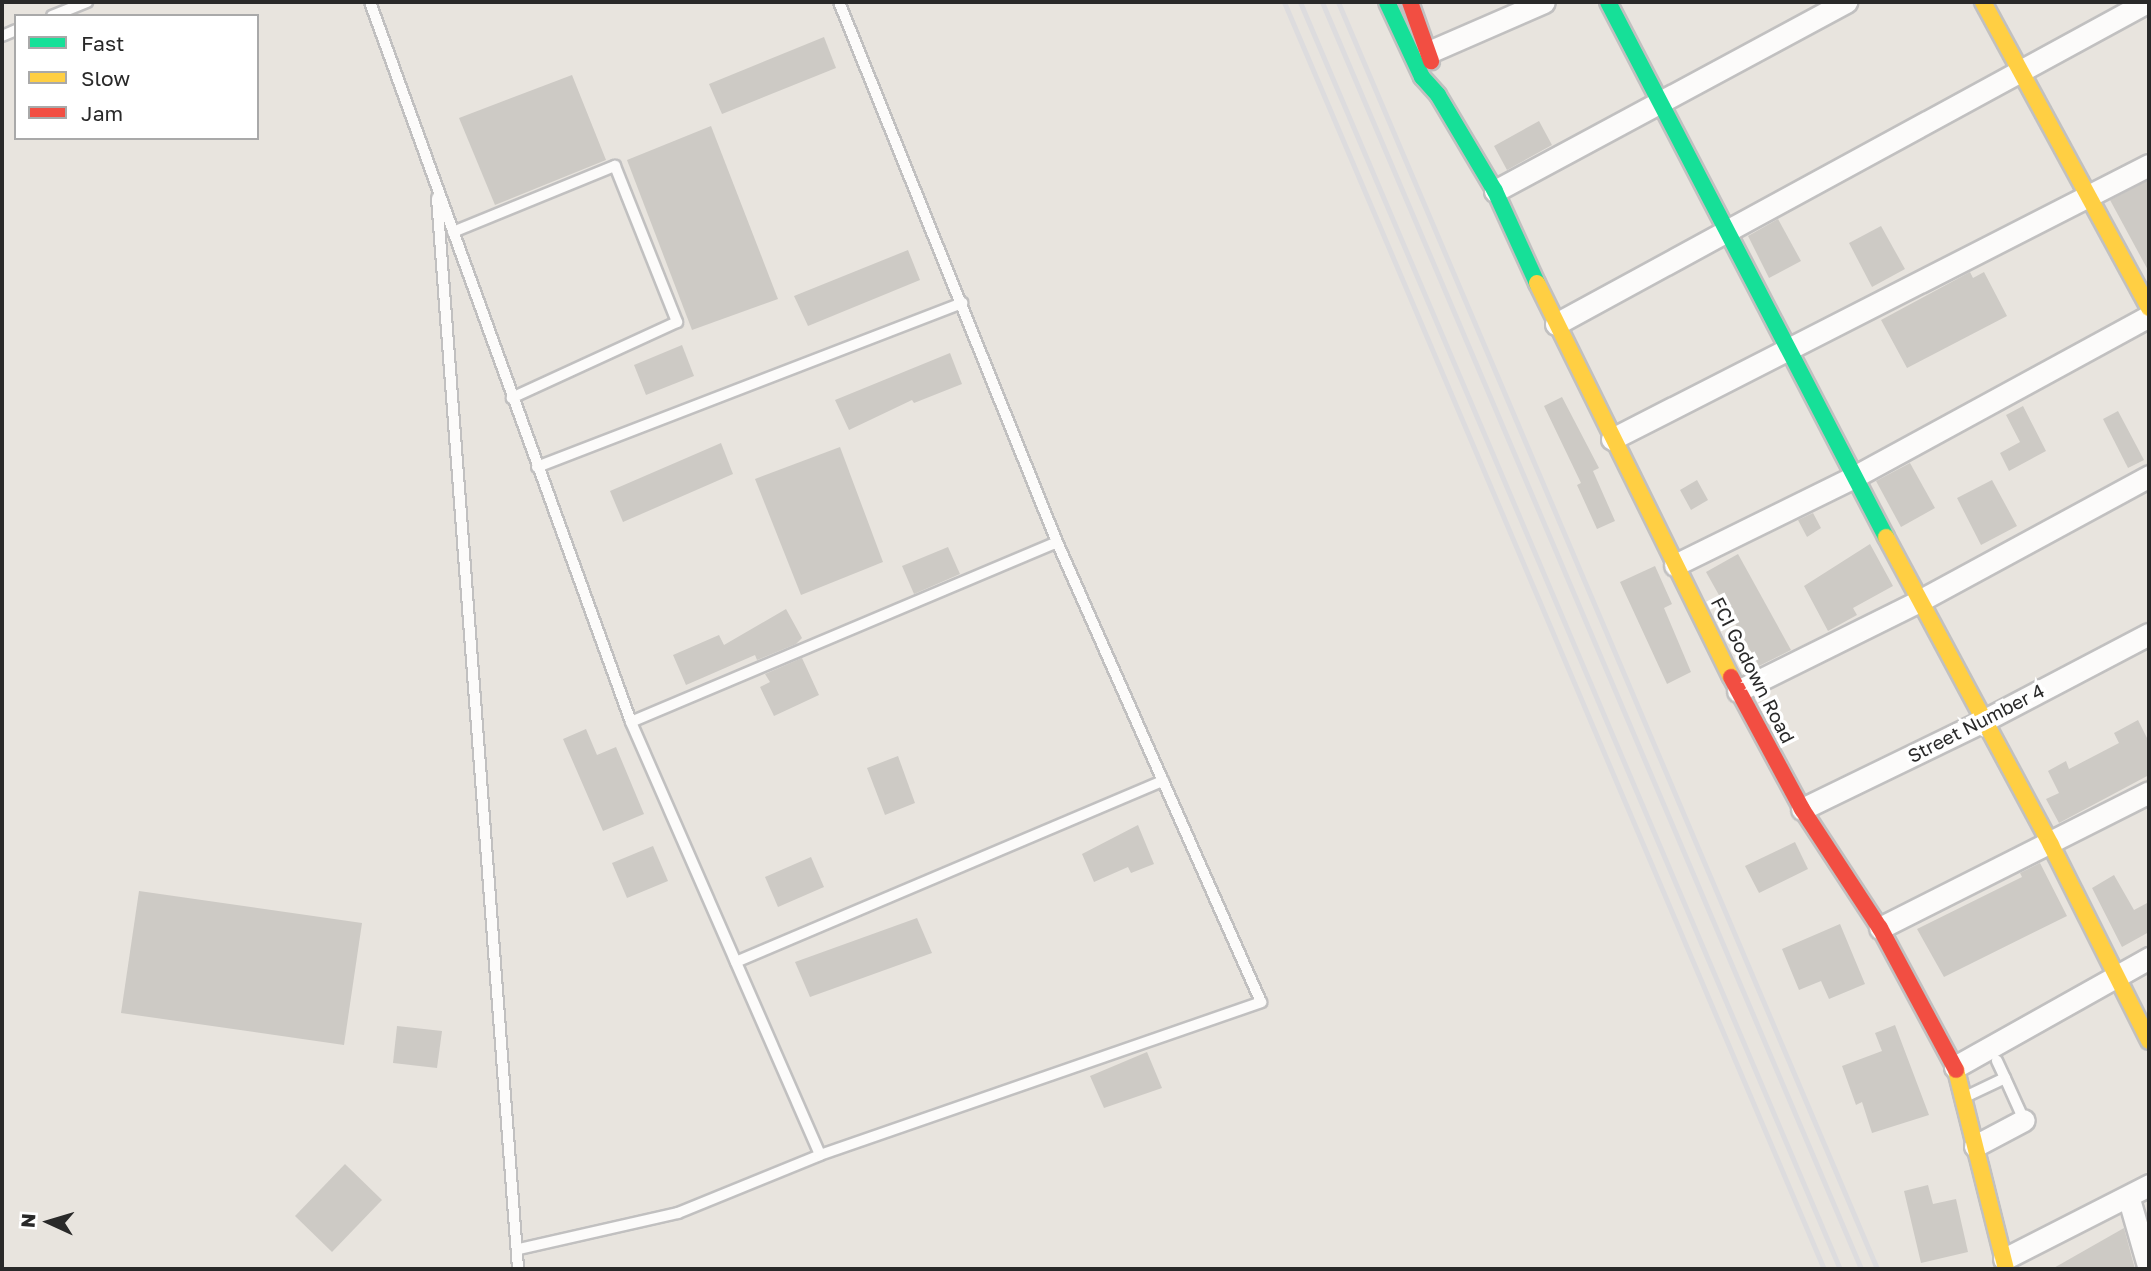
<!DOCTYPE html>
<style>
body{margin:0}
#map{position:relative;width:2151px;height:1271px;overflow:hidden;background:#e8e4de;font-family:"Golos Text",sans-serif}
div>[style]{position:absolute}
.building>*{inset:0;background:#cdcac5}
.roads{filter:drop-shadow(2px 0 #c1c0c0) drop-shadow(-2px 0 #c1c0c0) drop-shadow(0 2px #c1c0c0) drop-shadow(0 -2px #c1c0c0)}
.lane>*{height:10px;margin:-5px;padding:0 5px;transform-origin:5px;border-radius:5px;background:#fcfbfa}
.street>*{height:21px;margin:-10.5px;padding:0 10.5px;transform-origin:10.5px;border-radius:10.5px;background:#fcfbfa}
.fast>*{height:16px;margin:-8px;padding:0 8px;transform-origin:8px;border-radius:8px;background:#16e098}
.slow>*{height:16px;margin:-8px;padding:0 8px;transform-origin:8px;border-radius:8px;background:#ffcf43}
.jam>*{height:16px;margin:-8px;padding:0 8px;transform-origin:8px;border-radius:8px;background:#f24e42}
.rail>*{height:5px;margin:-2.5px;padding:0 2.5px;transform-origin:2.5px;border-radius:2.5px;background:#dddcde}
span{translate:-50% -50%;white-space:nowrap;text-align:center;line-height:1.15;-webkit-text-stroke:7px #fff;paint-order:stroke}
.street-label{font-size:19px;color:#292929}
.frame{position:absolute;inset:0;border:4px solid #292929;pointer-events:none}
.legend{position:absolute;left:14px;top:14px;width:245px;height:126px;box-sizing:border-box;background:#fff;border:2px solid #a9a9a9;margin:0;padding:9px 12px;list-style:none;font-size:21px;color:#292929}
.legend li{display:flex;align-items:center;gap:14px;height:35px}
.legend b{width:35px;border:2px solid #a9a9a9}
.north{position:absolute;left:14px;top:1187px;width:70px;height:70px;-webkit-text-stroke:5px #fff;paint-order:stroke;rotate:274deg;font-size:19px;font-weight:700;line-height:28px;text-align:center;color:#292929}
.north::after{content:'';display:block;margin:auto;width:24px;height:32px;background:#292929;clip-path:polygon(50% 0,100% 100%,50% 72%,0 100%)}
</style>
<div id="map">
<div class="building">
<i style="clip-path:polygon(824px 37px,836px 68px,722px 114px,709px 84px)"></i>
<i style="clip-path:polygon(572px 75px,606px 160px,495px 205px,459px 118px)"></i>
<i style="clip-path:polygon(1539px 121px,1552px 145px,1507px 170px,1494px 146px)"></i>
<i style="clip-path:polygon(711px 126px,778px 299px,692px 330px,627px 160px)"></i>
<i style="clip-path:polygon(2149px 180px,2149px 272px,2110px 200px)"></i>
<i style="clip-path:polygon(1778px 219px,1801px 261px,1769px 278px,1748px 236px)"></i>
<i style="clip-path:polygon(1881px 226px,1905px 269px,1872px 287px,1849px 243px)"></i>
<i style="clip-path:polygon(908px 250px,920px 280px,808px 326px,794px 296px)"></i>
<i style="clip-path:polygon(1970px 272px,1973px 278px,1984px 272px,2007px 316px,1907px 368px,1881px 320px)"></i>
<i style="clip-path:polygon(682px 345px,694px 376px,646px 395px,634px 365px)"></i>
<i style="clip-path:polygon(950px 353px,962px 384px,914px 403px,912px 400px,849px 430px,835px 400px)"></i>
<i style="clip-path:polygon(1562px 397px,1599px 468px,1593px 471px,1615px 521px,1597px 529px,1577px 485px,1581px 483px,1544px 406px)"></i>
<i style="clip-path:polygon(2023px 406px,2046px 451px,2009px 471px,2000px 453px,2020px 442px,2006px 415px)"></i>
<i style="clip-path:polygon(2118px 411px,2144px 460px,2128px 468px,2103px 419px)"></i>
<i style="clip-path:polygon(721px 443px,733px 474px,623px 522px,610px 491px)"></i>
<i style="clip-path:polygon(840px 447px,883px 562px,801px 595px,755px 479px)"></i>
<i style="clip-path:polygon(1910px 463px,1935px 508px,1901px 527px,1876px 481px)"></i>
<i style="clip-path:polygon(1697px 480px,1708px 500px,1691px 510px,1680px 490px)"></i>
<i style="clip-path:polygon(1992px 480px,2017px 526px,1981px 545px,1957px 498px)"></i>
<i style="clip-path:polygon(1813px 513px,1821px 528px,1807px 537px,1798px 520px)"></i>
<i style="clip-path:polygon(1870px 544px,1893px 586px,1853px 608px,1857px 615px,1828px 631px,1804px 586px)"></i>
<i style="clip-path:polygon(948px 547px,960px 574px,914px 594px,902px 566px)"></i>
<i style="clip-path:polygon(1738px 554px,1791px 650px,1759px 666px,1706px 572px)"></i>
<i style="clip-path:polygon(1655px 566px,1672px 604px,1664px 608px,1691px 672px,1667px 684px,1620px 582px)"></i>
<i style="clip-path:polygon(786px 609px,802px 638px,796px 644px,757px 660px,755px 655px,686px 685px,673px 655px,719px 635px,724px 645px)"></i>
<i style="clip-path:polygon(802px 658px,819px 695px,774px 716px,760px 687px,770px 682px,765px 674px)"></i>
<i style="clip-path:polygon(2138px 720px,2149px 742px,2149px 775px,2059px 823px,2046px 799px,2059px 793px,2048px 771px,2066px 761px,2069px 769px,2119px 743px,2114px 733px)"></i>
<i style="clip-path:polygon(586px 729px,597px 755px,616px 747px,644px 814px,603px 831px,563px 739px)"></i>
<i style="clip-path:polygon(898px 756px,915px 803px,885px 815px,867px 768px)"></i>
<i style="clip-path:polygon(1138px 825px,1154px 864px,1131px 873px,1128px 867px,1094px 882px,1082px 854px)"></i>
<i style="clip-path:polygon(1795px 842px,1808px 869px,1759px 893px,1745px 866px)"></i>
<i style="clip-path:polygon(653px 846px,668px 881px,627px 898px,612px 863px)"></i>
<i style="clip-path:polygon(811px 857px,824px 887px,778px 907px,765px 877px)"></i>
<i style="clip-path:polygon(2040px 863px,2067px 916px,1944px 977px,1917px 929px,2022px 877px,2020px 873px)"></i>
<i style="clip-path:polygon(2114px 875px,2134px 910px,2149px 902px,2149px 932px,2122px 947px,2092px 888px)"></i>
<i style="clip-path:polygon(139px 891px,362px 923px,344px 1045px,121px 1013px)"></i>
<i style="clip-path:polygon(917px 918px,932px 953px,810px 997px,795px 962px)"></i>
<i style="clip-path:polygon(1840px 924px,1865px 984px,1829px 999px,1821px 981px,1799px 990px,1782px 949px)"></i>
<i style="clip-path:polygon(1895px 1025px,1929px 1115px,1872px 1133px,1862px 1102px,1856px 1105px,1842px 1066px,1882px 1051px,1875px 1033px)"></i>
<i style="clip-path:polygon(397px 1026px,442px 1031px,437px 1068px,393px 1063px)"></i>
<i style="clip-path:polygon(1147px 1052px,1162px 1088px,1104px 1108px,1090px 1076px)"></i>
<i style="clip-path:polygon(345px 1164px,382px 1200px,332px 1252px,295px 1216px)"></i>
<i style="clip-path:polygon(1928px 1185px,1933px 1204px,1956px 1199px,1968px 1252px,1921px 1263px,1904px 1191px)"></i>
<i style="clip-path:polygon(2124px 1228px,2135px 1269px,2052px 1269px)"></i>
</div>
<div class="roads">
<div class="lane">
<i style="left:370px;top:2px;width:766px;rotate:70.07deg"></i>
<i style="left:631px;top:722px;width:472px;rotate:66.4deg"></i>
<i style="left:52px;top:16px;width:38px;rotate:-22deg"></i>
<i style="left:2px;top:36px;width:15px;rotate:-23deg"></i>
<i style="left:437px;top:198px;width:1074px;rotate:85.67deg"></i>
<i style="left:453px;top:232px;width:175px;rotate:-22.2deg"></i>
<i style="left:615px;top:166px;width:168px;rotate:68.3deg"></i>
<i style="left:677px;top:322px;width:182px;rotate:155.3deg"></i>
<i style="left:537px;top:467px;width:456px;rotate:-21.1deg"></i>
<i style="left:631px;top:722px;width:462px;rotate:-22.9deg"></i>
<i style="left:736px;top:962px;width:464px;rotate:-23deg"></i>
<i style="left:2005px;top:1078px;width:46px;rotate:65.7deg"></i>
<i style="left:1965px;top:1097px;width:44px;rotate:-25.4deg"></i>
<i style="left:2005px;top:1078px;width:19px;rotate:-115deg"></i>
<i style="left:519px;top:1249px;width:163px;rotate:-12.8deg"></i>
<i style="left:678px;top:1213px;width:153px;rotate:-22.2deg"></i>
<i style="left:820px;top:1155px;width:467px;rotate:-19.1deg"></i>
<i style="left:1261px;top:1002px;width:503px;rotate:-113.92deg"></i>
<i style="left:1057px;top:542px;width:582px;rotate:-111.98deg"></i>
</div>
<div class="street">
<i style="left:1429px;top:52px;width:125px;rotate:-23.5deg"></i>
<i style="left:1495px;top:191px;width:399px;rotate:-28.3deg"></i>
<i style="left:1556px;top:324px;width:673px;rotate:-28.58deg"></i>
<i style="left:1612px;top:439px;width:603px;rotate:-27.03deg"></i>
<i style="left:1675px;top:565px;width:199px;rotate:-26.2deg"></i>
<i style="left:1854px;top:477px;width:336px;rotate:-28.6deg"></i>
<i style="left:1738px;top:691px;width:204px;rotate:-26.4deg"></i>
<i style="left:1921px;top:600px;width:260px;rotate:-28.5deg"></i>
<i style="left:1802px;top:809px;width:203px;rotate:-25.9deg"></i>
<i style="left:1985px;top:720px;width:185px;rotate:-27.7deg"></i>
<i style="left:1880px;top:928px;width:301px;rotate:-26.8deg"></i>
<i style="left:1955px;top:1067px;width:223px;rotate:-29.3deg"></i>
<i style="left:1975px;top:1146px;width:55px;rotate:-28deg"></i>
<i style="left:2129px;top:1199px;width:73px;rotate:74.1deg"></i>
<i style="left:2004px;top:1259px;width:163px;rotate:-27deg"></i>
</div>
<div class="fast">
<i style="left:1387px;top:2px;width:83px;rotate:65deg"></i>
<i style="left:1422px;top:77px;width:24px;rotate:48deg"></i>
<i style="left:1438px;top:95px;width:112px;rotate:59.3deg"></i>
<i style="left:1495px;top:191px;width:101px;rotate:65.5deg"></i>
<i style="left:1608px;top:2px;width:603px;rotate:62.54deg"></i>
</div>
<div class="slow">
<i style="left:1983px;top:2px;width:348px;rotate:61.5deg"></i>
<i style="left:1537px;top:283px;width:439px;rotate:63.8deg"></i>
<i style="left:1886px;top:537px;width:349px;rotate:61.8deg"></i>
<i style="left:2051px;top:845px;width:219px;rotate:63.4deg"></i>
<i style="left:1956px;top:1070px;width:205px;rotate:75.9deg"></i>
</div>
<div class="jam">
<i style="left:1410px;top:2px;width:63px;rotate:70.4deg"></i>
<i style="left:1731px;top:677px;width:150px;rotate:61.7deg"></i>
<i style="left:1802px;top:809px;width:142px;rotate:56.8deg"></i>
<i style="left:1880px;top:928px;width:161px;rotate:61.8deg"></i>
</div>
</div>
<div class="rail">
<i style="left:1284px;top:2px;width:1377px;rotate:66.92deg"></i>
<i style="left:1300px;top:2px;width:1377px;rotate:66.92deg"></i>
<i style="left:1322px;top:2px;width:1377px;rotate:66.95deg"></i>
<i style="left:1338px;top:2px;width:1377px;rotate:66.95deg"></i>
</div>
<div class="street-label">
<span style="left:1753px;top:670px;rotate:63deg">FCI Godown Road</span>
<span style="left:1976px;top:723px;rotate:-27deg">Street Number 4</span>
</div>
<div class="frame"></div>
<ul class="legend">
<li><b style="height:9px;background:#16e098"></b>Fast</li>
<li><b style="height:9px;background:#ffcf43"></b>Slow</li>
<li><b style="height:9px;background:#f24e42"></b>Jam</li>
</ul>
<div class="north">N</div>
</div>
